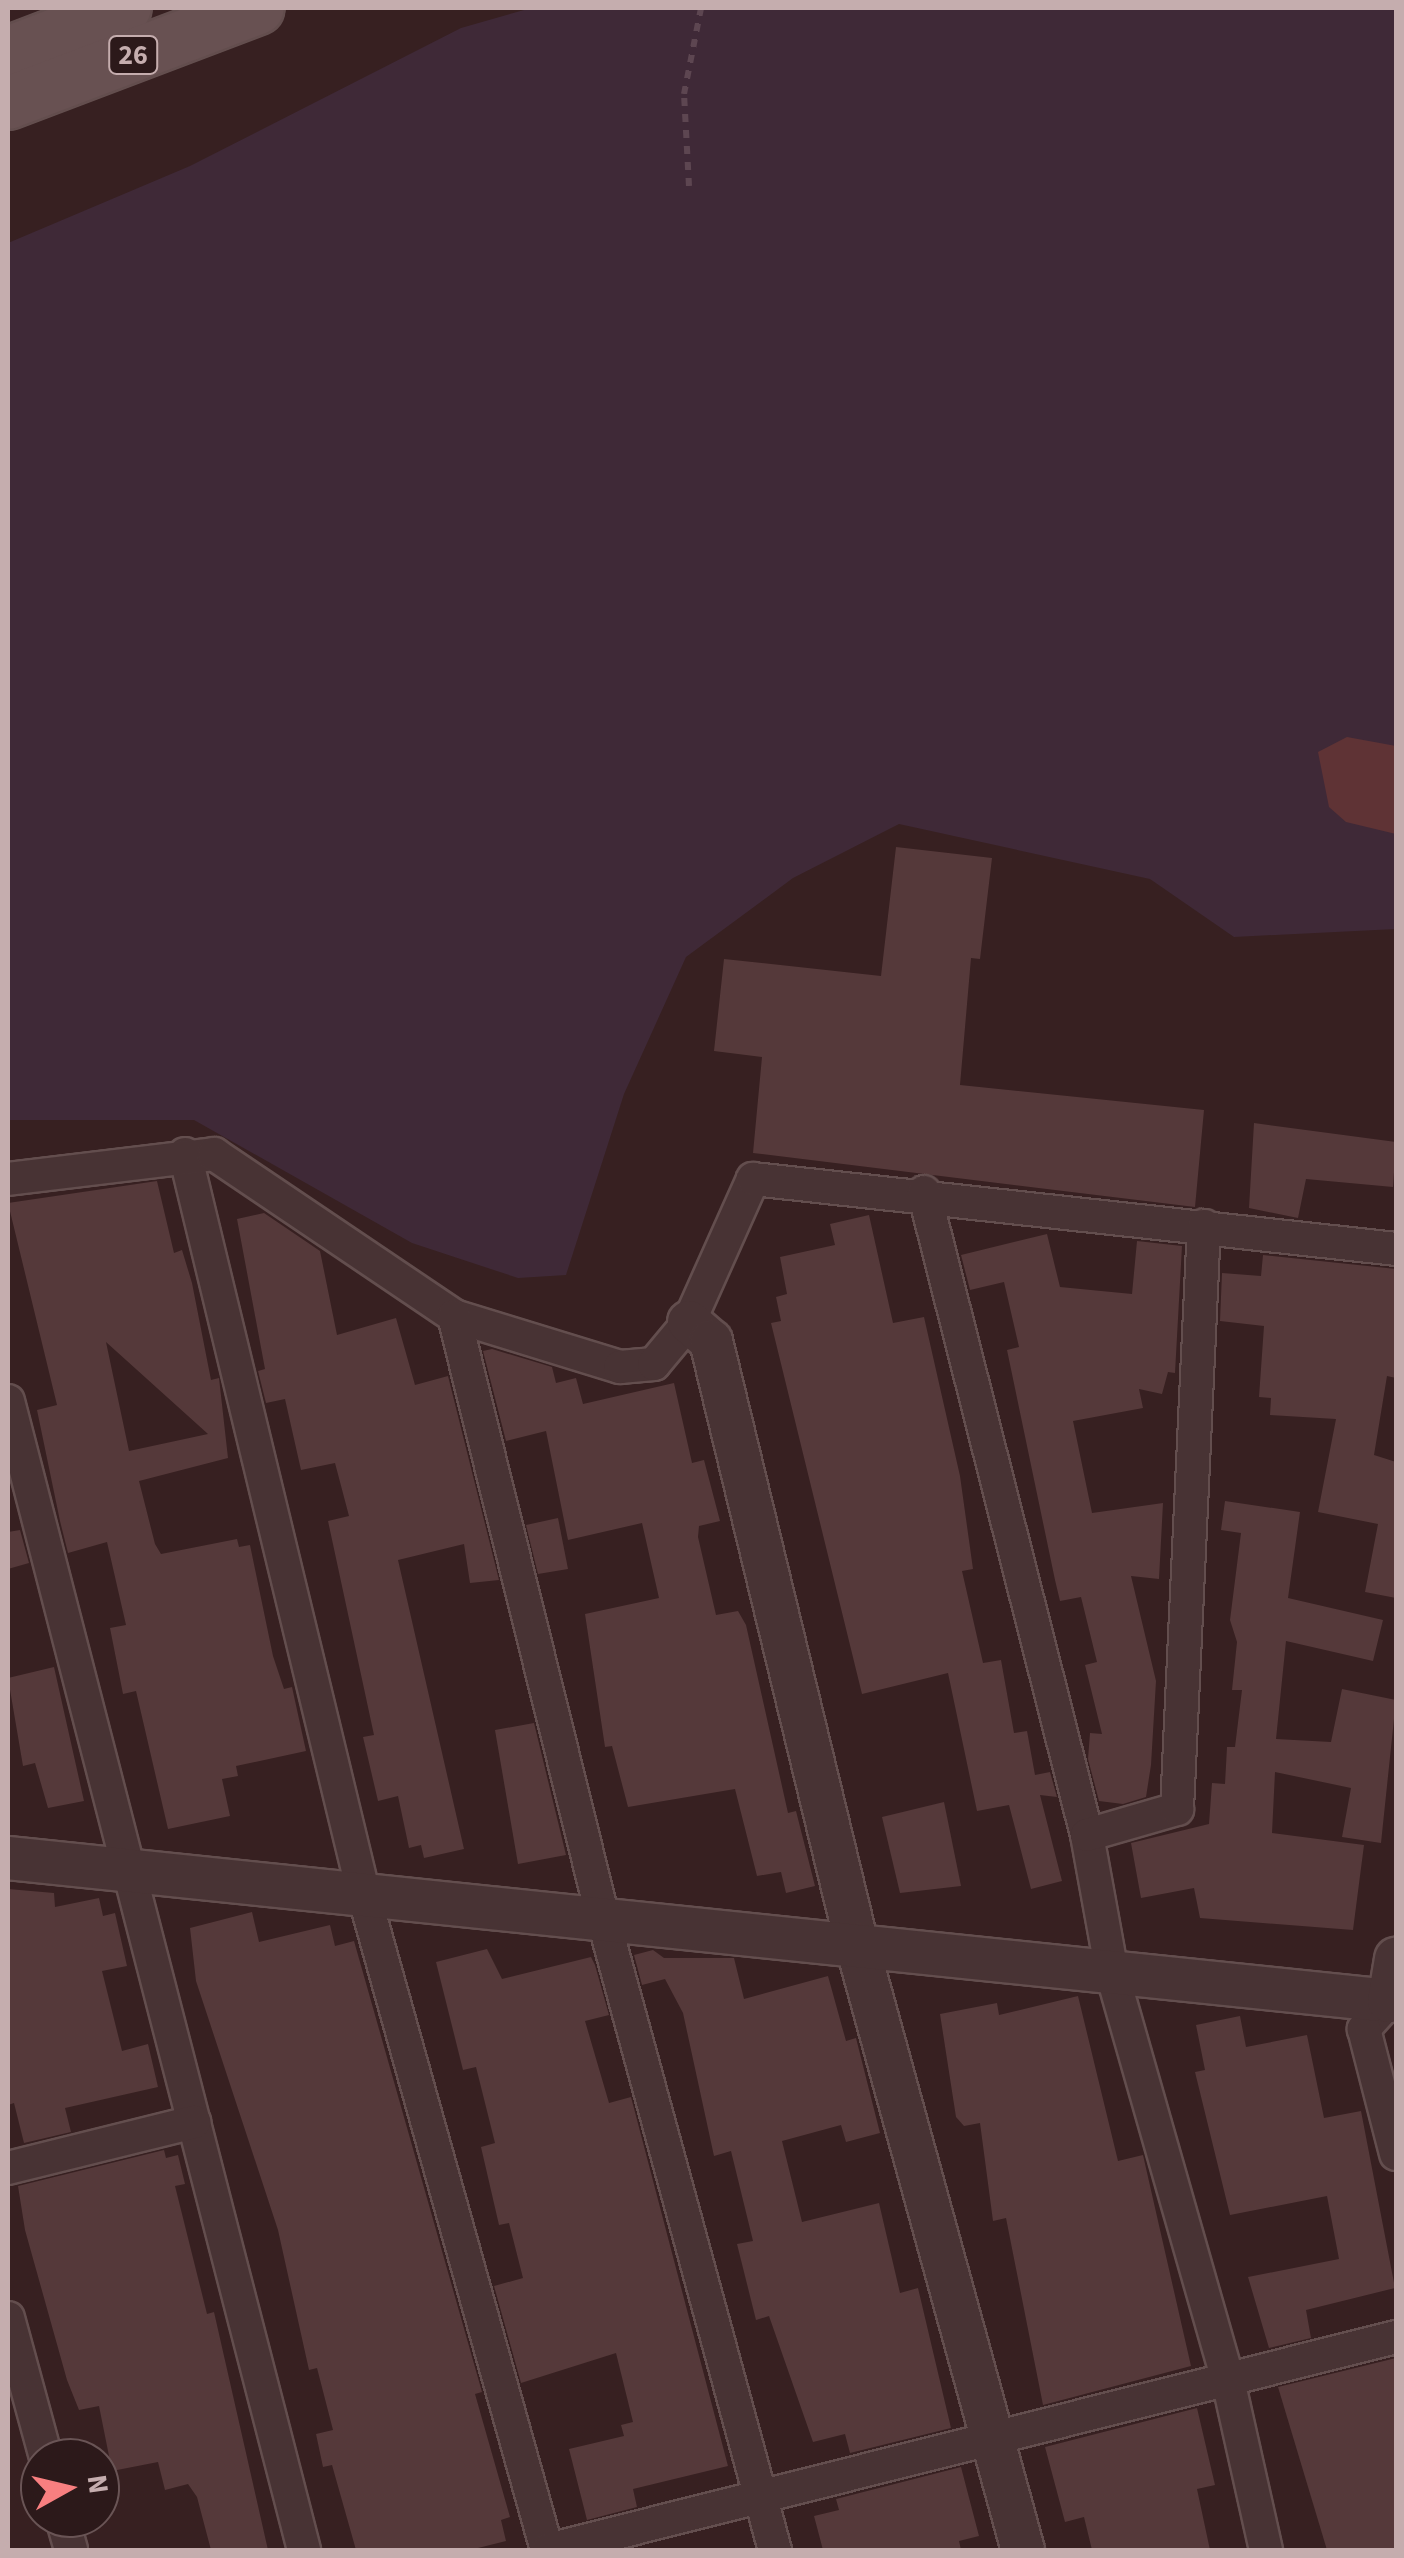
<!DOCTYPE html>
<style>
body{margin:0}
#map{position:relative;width:1404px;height:2558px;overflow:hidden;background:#372021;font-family:"Source Sans 3",sans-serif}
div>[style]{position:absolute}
.green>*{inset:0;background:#3f2937}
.water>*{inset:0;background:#5f3335}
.building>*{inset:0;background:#55393a}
.path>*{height:6px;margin-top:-3px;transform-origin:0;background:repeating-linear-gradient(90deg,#5d4651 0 8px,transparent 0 16px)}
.roads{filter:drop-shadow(2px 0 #634e4e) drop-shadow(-2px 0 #634e4e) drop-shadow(0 2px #634e4e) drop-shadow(0 -2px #634e4e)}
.minor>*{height:32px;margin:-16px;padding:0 16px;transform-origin:16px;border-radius:16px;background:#483334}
.tertiary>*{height:42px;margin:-21px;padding:0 21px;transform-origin:21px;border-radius:21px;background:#483334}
.primary>*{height:52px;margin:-26px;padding:0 26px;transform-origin:26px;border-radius:26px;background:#685152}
span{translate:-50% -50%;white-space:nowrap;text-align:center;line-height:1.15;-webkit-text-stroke:8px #2c191a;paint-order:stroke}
.shield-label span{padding:2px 8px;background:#2c191a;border:2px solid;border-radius:8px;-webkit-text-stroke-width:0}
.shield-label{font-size:28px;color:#c5adae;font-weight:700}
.frame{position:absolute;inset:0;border:10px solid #c5adae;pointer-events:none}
.north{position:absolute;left:20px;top:2438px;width:100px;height:100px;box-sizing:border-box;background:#2c191a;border:2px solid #695455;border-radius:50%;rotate:82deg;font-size:28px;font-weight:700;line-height:40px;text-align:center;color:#c5adae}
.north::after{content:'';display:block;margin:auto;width:35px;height:45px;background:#f87f80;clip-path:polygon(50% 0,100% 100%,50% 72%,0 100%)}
</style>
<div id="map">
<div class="green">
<i style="clip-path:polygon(531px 8px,1396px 8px,1396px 929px,1234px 937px,1150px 879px,899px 824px,793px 878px,686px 957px,624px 1094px,566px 1275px,518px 1278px,412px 1243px,194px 1120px,8px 1120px,8px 243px,190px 166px,461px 28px)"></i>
</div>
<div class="water">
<i style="clip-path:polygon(1347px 737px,1396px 746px,1396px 834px,1346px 822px,1329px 807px,1318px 752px)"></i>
</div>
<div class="building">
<i style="clip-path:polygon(896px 847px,992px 858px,980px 959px,971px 958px,960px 1085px,1204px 1110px,1195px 1207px,753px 1153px,762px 1057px,714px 1051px,724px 959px,881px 976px)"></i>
<i style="clip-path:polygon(1254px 1123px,1396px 1142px,1393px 1187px,1306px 1179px,1298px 1218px,1249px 1208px)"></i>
<i style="clip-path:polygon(evenodd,157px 1181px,174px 1253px,182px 1250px,192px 1283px,211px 1380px,219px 1378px,228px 1458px,139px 1481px,155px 1544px,161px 1554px,237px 1539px,239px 1547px,250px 1545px,273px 1656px,284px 1689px,292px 1687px,306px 1751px,236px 1766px,238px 1776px,222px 1779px,230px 1816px,168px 1829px,136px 1691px,123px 1694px,110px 1628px,126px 1625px,107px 1542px,68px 1553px,60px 1521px,37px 1410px,57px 1405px,8px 1203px,157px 1181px,106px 1342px,208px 1434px,129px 1451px,106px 1342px)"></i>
<i style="clip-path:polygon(264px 1213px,320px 1251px,337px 1335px,396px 1318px,415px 1385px,448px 1376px,499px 1580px,470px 1583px,464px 1544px,398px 1560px,464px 1849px,424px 1858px,421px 1845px,409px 1848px,398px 1796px,378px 1801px,363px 1737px,374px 1735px,328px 1521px,349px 1516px,335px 1463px,301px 1470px,285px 1399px,266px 1403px,258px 1371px,265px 1369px,237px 1219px)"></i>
<i style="clip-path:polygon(869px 1215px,893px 1323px,924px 1317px,960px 1476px,973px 1569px,962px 1571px,983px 1663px,1001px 1660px,1014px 1733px,1027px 1731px,1035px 1775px,1050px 1772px,1057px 1797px,1040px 1795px,1062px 1881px,1031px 1889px,1009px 1805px,977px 1811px,948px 1673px,862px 1694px,771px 1323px,781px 1321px,776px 1297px,787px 1294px,780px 1257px,835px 1245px,830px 1224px)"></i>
<i style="clip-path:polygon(1047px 1234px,1060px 1287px,1132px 1294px,1137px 1241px,1182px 1246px,1175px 1373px,1168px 1372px,1162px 1394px,1139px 1389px,1143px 1408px,1073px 1421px,1092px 1513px,1163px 1503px,1159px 1579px,1131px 1576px,1156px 1681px,1151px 1765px,1146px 1797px,1123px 1804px,1099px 1801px,1088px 1759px,1090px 1733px,1102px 1734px,1085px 1665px,1097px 1662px,1081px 1597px,1060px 1601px,1055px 1580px,1007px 1350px,1019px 1347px,1004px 1282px,970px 1290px,961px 1255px)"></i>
<i style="clip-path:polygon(1263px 1255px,1396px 1269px,1396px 1378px,1387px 1376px,1374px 1455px,1396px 1462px,1396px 1598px,1365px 1592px,1378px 1524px,1318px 1512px,1336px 1419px,1270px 1415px,1271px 1398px,1259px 1397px,1264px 1326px,1220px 1321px,1222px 1273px,1261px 1276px)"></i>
<i style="clip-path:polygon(492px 1349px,552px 1367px,556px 1383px,576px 1378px,583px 1404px,674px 1383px,692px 1463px,704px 1460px,720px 1521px,699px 1526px,698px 1537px,716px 1615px,738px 1611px,746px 1625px,788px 1813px,796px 1811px,815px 1886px,786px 1893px,781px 1872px,757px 1876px,735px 1789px,628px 1807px,612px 1746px,605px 1747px,585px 1614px,659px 1598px,642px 1523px,568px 1540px,546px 1431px,506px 1441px,483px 1351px)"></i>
<i style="clip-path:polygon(1225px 1501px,1300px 1512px,1288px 1598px,1383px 1620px,1373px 1661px,1286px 1641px,1276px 1739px,1331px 1742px,1342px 1689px,1396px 1700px,1381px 1843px,1342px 1837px,1351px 1788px,1275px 1772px,1272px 1833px,1364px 1845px,1353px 1930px,1200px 1918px,1194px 1888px,1141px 1898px,1131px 1843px,1209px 1824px,1212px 1783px,1225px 1784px,1227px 1747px,1235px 1747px,1242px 1690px,1232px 1690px,1237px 1642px,1230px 1620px,1241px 1533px,1221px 1530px)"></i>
<i style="clip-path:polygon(558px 1518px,568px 1569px,538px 1574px,526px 1525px)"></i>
<i style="clip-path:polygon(20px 1530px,29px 1563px,8px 1569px,8px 1532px)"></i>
<i style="clip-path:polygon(54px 1667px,84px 1801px,48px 1808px,35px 1763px,23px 1766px,8px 1678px)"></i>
<i style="clip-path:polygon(534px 1723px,566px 1855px,518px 1864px,495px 1730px)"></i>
<i style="clip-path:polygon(944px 1802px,961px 1886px,900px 1893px,882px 1817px)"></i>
<i style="clip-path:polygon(8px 1889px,54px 1893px,55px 1907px,99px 1898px,103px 1916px,115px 1913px,127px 1966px,102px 1971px,122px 2051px,148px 2044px,158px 2087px,65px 2108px,71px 2132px,24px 2143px,14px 2103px,8px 2105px)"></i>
<i style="clip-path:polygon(252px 1912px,259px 1942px,330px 1925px,335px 1946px,354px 1941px,482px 2392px,475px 2394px,510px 2517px,501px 2520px,506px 2541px,470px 2550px,356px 2550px,332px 2465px,323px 2467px,316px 2434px,333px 2430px,317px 2368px,309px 2370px,278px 2230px,196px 1981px,190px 1928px)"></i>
<i style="clip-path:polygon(487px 1949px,502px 1979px,591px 1957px,595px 1965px,609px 2015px,585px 2021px,609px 2103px,631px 2097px,728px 2466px,633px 2489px,637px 2507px,587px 2520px,569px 2449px,624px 2436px,621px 2425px,633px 2422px,616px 2353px,521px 2383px,494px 2286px,523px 2278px,509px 2223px,499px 2225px,481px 2147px,495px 2143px,476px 2067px,463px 2070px,436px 1962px)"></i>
<i style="clip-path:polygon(653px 1950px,664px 1958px,734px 1958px,744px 1999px,828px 1976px,846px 2041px,856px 2038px,880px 2133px,846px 2142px,841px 2125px,782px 2141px,802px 2222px,879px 2203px,900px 2293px,918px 2288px,951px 2428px,850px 2453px,845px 2434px,813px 2442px,769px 2316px,756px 2320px,737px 2244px,753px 2241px,731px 2151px,714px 2156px,683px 2013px,665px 1979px,642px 1985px,634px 1955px)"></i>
<i style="clip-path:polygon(1078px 1996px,1118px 2161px,1143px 2155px,1191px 2366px,1043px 2405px,1006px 2218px,993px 2221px,980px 2123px,964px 2126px,956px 2117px,940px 2014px,997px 2003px,999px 2015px)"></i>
<i style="clip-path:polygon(1240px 2016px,1246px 2047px,1307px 2035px,1324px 2118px,1361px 2111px,1395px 2288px,1306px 2310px,1311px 2338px,1269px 2348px,1248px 2277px,1339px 2259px,1327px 2196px,1230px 2215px,1195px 2072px,1205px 2070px,1196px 2025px)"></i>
<i style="clip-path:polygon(164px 2150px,166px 2158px,178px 2155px,185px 2184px,175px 2186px,207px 2314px,214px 2312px,268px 2550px,211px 2550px,197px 2497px,188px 2484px,165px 2490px,158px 2462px,112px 2471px,99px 2406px,79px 2410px,67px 2380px,25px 2230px,18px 2186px)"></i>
<i style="clip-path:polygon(1396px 2358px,1396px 2550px,1327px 2550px,1278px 2387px)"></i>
<i style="clip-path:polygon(1197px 2408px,1215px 2485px,1197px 2489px,1210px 2550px,1092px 2550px,1084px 2517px,1065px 2522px,1045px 2447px)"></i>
<i style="clip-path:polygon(961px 2467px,979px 2536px,959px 2541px,961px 2550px,823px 2550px,814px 2516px,839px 2510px,836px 2499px)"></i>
</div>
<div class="path">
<i style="left:689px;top:186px;width:92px;rotate:-93.1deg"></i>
<i style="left:684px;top:94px;width:88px;rotate:-78.8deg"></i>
</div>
<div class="roads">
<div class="minor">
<i style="left:185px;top:1154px;width:762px;rotate:76.42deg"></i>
<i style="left:364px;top:1895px;width:680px;rotate:74.39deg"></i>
<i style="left:8px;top:1179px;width:208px;rotate:-6.9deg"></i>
<i style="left:214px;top:1154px;width:290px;rotate:34deg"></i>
<i style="left:454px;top:1316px;width:174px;rotate:17.1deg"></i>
<i style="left:620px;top:1367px;width:34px;rotate:-5deg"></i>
<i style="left:654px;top:1364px;width:55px;rotate:-50.2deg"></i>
<i style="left:689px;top:1322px;width:157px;rotate:-65.9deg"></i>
<i style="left:753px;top:1179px;width:647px;rotate:6.21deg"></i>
<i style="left:924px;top:1192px;width:663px;rotate:75.78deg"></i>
<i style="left:1087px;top:1835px;width:140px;rotate:79.7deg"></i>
<i style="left:1112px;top:1973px;width:423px;rotate:74.1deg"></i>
<i style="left:1228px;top:2380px;width:174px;rotate:77.4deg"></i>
<i style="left:454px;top:1316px;width:620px;rotate:76.1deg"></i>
<i style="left:603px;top:1918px;width:655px;rotate:74.78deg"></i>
<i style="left:8px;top:1401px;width:1187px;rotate:75.55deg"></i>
<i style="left:1087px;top:1835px;width:94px;rotate:-16.1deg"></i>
<i style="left:1177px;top:1809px;width:584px;rotate:-87.35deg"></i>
<i style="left:1389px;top:2001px;width:38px;rotate:132deg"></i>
<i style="left:1364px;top:2029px;width:129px;rotate:75.6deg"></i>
<i style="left:8px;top:2168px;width:192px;rotate:-13.9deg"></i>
<i style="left:8px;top:2318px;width:145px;rotate:74.8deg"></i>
<i style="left:62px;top:2518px;width:33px;rotate:74deg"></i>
<i style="left:548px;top:2550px;width:874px;rotate:-14.1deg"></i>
</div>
<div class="tertiary">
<i style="left:689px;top:1322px;width:29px;rotate:41deg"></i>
<i style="left:711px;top:1341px;width:621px;rotate:76.41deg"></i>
<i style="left:857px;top:1945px;width:627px;rotate:74.66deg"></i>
<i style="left:8px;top:1858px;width:1388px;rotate:5.91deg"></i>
<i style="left:1389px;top:2001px;width:43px;rotate:-80.5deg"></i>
</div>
<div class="primary">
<i style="left:8px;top:53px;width:125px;rotate:-21deg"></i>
<i style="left:8px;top:103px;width:267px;rotate:-20.8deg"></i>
</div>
</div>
<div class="shield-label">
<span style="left:133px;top:55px">26</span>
</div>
<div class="frame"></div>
<div class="north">N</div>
</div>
